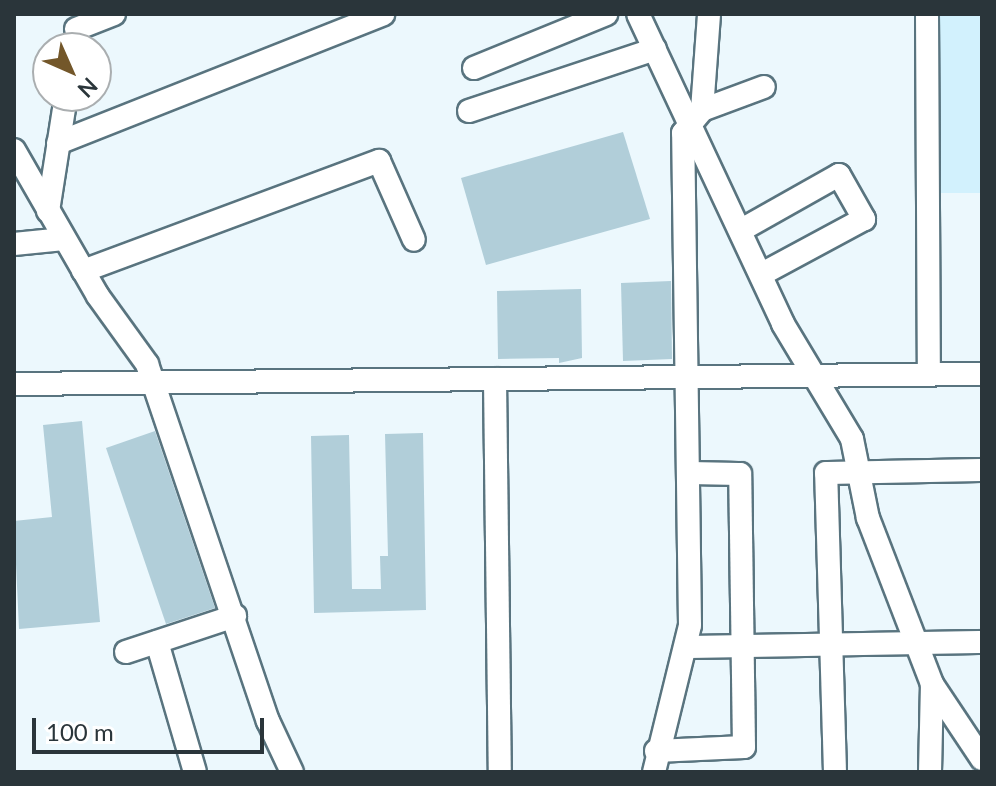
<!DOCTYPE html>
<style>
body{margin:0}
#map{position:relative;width:996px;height:786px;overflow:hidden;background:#ecf8fd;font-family:Lato,sans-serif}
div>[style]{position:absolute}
.built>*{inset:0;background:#d2f1fd}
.building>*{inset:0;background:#b1ced9}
.roads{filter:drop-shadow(2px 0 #59747f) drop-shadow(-2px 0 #59747f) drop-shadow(0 2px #59747f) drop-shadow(0 -2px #59747f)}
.minor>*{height:22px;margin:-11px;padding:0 11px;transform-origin:11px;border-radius:11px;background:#fff}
span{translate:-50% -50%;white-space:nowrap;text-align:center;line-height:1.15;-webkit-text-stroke:8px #fff;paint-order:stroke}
.frame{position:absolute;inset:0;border:16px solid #2a353a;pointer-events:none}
.north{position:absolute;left:32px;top:32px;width:80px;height:80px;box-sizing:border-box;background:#fff;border:2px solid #aaaeb0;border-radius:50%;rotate:135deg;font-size:22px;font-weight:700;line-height:32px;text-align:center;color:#2a353a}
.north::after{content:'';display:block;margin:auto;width:28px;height:36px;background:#73572a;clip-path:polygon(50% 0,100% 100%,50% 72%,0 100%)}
.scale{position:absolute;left:32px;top:718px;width:232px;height:36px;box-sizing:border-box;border:4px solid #2a353a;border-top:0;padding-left:10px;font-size:24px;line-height:28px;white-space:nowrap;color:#2a353a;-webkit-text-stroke:6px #fff;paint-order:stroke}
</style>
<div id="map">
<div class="built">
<i style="clip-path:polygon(931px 14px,982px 14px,982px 193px,936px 193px)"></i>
</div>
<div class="building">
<i style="clip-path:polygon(623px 132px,650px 219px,486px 265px,461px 178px)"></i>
<i style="clip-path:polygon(671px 281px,672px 359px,623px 361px,621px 283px)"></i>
<i style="clip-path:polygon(581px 289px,582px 358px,559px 363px,559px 358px,498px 359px,497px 291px)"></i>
<i style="clip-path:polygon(82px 421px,100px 622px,19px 629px,14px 521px,52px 517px,43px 425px)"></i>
<i style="clip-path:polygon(155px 431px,215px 608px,166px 624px,106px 448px)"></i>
<i style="clip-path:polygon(423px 433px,426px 610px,314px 613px,311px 436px,349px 435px,352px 589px,381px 589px,380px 556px,388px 556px,385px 434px)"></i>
</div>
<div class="roads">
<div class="minor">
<i style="left:638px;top:14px;width:342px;rotate:64.9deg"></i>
<i style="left:783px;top:324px;width:134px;rotate:59deg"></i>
<i style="left:852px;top:439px;width:81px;rotate:78.6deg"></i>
<i style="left:868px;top:518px;width:178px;rotate:68.9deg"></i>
<i style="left:932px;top:684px;width:90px;rotate:56.3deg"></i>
<i style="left:927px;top:14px;width:360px;rotate:89.7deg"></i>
<i style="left:76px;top:29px;width:41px;rotate:-21.5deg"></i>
<i style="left:474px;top:68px;width:143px;rotate:-22.2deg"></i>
<i style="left:702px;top:110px;width:66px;rotate:-20.4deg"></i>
<i style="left:469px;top:111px;width:196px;rotate:-18.4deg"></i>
<i style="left:58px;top:143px;width:350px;rotate:-21.6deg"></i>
<i style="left:14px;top:150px;width:168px;rotate:60.1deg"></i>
<i style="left:98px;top:296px;width:84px;rotate:54.2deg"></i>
<i style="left:147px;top:364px;width:377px;rotate:71.3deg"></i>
<i style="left:268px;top:721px;width:56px;rotate:64.8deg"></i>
<i style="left:48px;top:211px;width:116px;rotate:-81.1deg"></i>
<i style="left:743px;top:229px;width:110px;rotate:-29.4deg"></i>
<i style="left:839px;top:175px;width:51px;rotate:60.4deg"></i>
<i style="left:864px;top:219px;width:116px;rotate:151.7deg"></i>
<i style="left:14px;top:244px;width:50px;rotate:-5.7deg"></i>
<i style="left:83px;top:271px;width:316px;rotate:-20.4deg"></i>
<i style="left:379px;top:161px;width:86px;rotate:66.1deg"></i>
<i style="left:495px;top:379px;width:393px;rotate:89.3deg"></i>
<i style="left:14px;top:384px;width:968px;rotate:-0.59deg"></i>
<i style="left:157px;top:642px;width:135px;rotate:73.7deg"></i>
<i style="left:686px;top:647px;width:296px;rotate:-1deg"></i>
<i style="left:126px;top:652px;width:115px;rotate:-18.3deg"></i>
<i style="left:656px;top:751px;width:88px;rotate:-2.6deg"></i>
<i style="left:744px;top:747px;width:273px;rotate:-90.8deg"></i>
<i style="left:740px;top:474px;width:51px;rotate:-178.9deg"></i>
<i style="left:654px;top:772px;width:151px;rotate:-76.2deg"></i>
<i style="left:690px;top:625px;width:492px;rotate:-90.8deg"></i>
<i style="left:683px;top:133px;width:30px;rotate:-50deg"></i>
<i style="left:702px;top:110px;width:96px;rotate:-85.8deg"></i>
<i style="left:835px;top:772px;width:299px;rotate:-91.7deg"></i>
<i style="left:826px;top:473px;width:156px;rotate:-1.1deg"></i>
<i style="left:930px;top:772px;width:88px;rotate:-88.7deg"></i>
</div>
</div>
<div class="frame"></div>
<div class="north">N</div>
<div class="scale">100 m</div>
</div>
